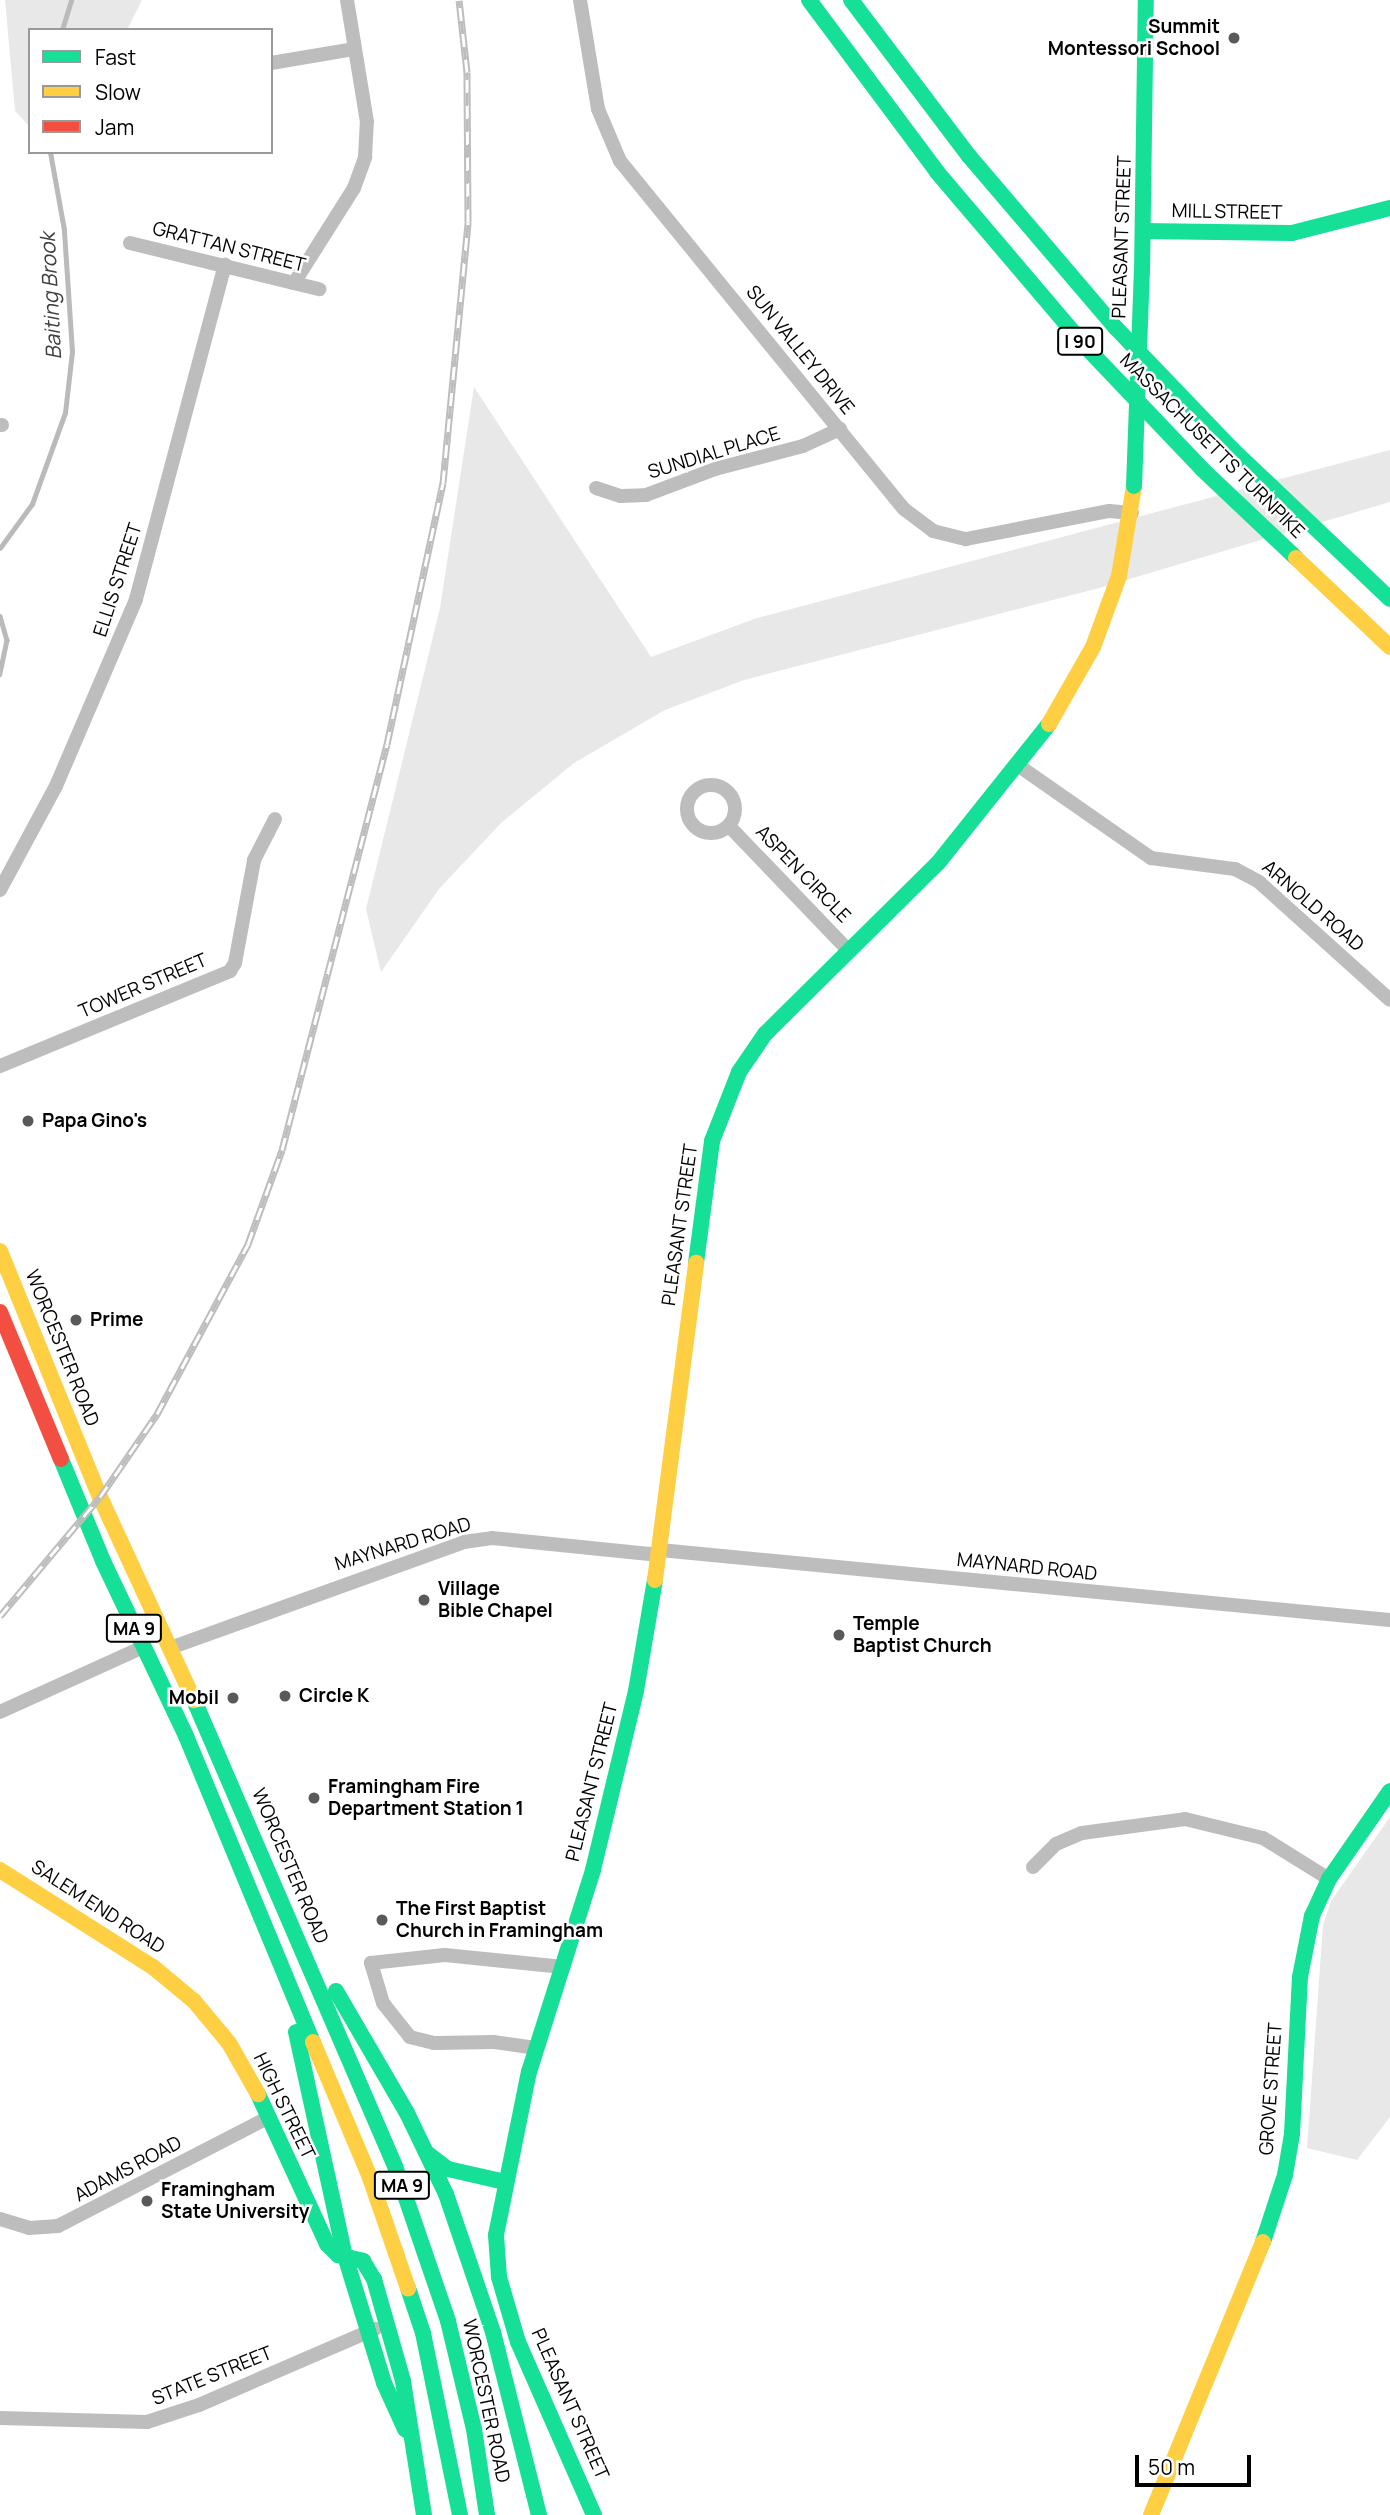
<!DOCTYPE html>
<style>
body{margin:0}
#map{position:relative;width:1390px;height:2515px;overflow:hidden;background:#fff;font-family:Manrope,sans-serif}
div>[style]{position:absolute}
.green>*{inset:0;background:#e8e8e8}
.stream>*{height:4.5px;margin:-2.25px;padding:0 2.25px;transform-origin:2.25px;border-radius:2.25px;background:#bababa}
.street>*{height:14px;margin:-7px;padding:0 7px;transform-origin:7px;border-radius:7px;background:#bdbdbd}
.street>.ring{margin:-7px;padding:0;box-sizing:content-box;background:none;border:14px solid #bdbdbd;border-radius:50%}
.fast>*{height:16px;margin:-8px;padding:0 8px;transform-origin:8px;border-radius:8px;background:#16e098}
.slow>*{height:16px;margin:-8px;padding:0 8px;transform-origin:8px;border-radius:8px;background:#ffcf43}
.jam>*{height:16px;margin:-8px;padding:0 8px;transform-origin:8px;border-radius:8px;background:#f24e42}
.rail>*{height:7px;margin-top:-3.5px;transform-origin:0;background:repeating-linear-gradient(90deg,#fff 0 13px,#bdbdbd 0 26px);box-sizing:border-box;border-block:2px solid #bdbdbd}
.fast-bridge>*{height:16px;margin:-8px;padding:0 8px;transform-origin:8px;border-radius:8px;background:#16e098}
.dots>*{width:19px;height:19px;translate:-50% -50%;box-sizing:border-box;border:4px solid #fff;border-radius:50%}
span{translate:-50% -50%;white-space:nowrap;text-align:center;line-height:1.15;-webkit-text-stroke:5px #fff;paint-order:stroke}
.shield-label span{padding:2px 5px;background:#fff;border:2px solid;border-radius:5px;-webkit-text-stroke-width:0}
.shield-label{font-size:18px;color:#000;font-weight:700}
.poi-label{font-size:19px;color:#000;font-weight:700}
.right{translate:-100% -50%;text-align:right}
.left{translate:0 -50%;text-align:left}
.street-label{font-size:19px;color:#000}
.water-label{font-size:21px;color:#3e3e3e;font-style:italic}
.legend{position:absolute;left:28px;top:28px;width:245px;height:126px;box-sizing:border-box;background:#fff;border:2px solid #999;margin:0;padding:9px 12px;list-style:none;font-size:21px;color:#000}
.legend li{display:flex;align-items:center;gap:14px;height:35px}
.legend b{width:35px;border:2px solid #999}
.scale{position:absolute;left:1135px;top:2455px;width:116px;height:32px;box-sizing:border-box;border:4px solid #000;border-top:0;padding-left:9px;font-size:21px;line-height:24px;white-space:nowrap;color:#000;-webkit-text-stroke:5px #fff;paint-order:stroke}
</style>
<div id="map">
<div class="green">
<i style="clip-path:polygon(5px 0,142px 0,127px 30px,30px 30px,30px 127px,15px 111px)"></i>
<i style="clip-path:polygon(474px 387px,651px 657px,757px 618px,1390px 450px,1390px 502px,1099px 588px,744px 680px,665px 710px,574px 763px,501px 823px,439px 889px,381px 972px,366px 909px,440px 608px)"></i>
<i style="clip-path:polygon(1390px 1817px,1390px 2117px,1357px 2160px,1307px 2148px,1323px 1925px,1331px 1901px)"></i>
</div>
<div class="stream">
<i style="left:62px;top:30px;width:31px;rotate:-73deg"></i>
<i style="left:0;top:548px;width:54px;rotate:-54deg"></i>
<i style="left:32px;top:504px;width:97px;rotate:-70.1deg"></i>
<i style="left:65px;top:413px;width:61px;rotate:-83.5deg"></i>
<i style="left:72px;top:352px;width:122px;rotate:-93.8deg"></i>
<i style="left:64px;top:230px;width:79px;rotate:-100.2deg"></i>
<i style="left:0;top:616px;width:25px;rotate:74deg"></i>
<i style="left:7px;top:640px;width:35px;rotate:102deg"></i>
</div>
<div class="street">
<i style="left:580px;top:0;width:110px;rotate:80.6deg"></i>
<i style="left:598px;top:109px;width:56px;rotate:67.1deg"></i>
<i style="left:620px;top:161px;width:449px;rotate:50.8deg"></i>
<i style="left:904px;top:509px;width:36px;rotate:37deg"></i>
<i style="left:933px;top:531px;width:34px;rotate:14deg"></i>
<i style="left:966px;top:539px;width:146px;rotate:-11.1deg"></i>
<i style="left:1109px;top:511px;width:23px;rotate:5deg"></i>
<i style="left:271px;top:63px;width:85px;rotate:-9.5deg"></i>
<i style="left:130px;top:243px;width:195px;rotate:13.7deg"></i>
<i style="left:294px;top:283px;width:112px;rotate:-57.7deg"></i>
<i style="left:354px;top:188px;width:33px;rotate:-70deg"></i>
<i style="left:365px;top:157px;width:35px;rotate:-87deg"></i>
<i style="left:367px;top:122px;width:124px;rotate:-99.3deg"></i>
<i style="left:0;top:425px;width:2px"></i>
<i style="left:596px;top:488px;width:26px;rotate:18deg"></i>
<i style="left:621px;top:496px;width:25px;rotate:-2deg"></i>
<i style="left:646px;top:495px;width:74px;rotate:-20.6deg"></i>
<i style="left:715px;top:469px;width:91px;rotate:-14.6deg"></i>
<i style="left:803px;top:446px;width:41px;rotate:-24.7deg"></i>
<i style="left:1019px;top:766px;width:161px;rotate:34.9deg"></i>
<i style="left:1151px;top:858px;width:85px;rotate:7.5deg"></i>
<i style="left:1235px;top:869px;width:27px;rotate:28deg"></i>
<i style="left:1259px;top:882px;width:176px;rotate:42deg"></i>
<i class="ring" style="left:687px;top:785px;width:34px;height:34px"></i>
<i style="left:729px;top:826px;width:172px;rotate:46.2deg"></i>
<i style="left:0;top:890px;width:118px;rotate:-61.7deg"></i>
<i style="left:56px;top:786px;width:203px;rotate:-66.8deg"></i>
<i style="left:136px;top:599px;width:346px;rotate:-75.1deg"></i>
<i style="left:0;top:1066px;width:249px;rotate:-22.4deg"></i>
<i style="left:230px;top:971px;width:9px;rotate:-58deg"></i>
<i style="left:235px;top:963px;width:105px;rotate:-79.5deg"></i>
<i style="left:254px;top:860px;width:46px;rotate:-62.9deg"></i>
<i style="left:660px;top:1550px;width:733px;rotate:5.48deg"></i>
<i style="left:170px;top:1648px;width:313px;rotate:-19.8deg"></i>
<i style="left:464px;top:1542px;width:28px;rotate:-8deg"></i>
<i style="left:492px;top:1538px;width:168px;rotate:5.8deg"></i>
<i style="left:0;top:1712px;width:157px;rotate:-24.4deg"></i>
<i style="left:1033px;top:1867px;width:33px;rotate:-45deg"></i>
<i style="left:1056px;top:1844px;width:28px;rotate:-23deg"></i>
<i style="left:1082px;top:1833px;width:104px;rotate:-7.7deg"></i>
<i style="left:1185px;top:1819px;width:80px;rotate:13.7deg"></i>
<i style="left:1263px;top:1838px;width:78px;rotate:31.8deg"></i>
<i style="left:536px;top:2048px;width:42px;rotate:-171.9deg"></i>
<i style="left:494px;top:2042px;width:60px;rotate:179deg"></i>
<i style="left:434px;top:2043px;width:25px;rotate:-166deg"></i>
<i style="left:410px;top:2037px;width:43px;rotate:-128.5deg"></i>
<i style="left:383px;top:2003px;width:42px;rotate:-106.7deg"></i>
<i style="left:371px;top:1963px;width:74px;rotate:-6.2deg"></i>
<i style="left:445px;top:1955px;width:119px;rotate:5.8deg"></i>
<i style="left:0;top:2219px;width:30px;rotate:17deg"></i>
<i style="left:29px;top:2228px;width:29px;rotate:-4deg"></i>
<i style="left:58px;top:2226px;width:237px;rotate:-27.3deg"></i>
<i style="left:0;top:2418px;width:147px;rotate:1.6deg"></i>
<i style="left:147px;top:2422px;width:55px;rotate:-18.1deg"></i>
<i style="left:199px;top:2405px;width:192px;rotate:-23.4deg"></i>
</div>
<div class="fast">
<i style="left:809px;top:0;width:214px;rotate:53.3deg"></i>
<i style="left:937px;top:172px;width:227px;rotate:49.6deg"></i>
<i style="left:1084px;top:345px;width:171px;rotate:46.4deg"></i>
<i style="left:1202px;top:469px;width:129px;rotate:43.4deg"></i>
<i style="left:851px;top:0;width:196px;rotate:52.9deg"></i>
<i style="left:969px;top:156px;width:226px;rotate:49.5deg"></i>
<i style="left:1116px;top:328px;width:169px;rotate:46.2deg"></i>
<i style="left:1233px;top:450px;width:216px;rotate:43.5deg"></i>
<i style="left:1143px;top:231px;width:149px;rotate:0.8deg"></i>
<i style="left:1292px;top:233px;width:101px;rotate:-14.3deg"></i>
<i style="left:1142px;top:272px;width:272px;rotate:-89.2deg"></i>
<i style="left:696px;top:1263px;width:123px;rotate:-82.5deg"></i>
<i style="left:712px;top:1141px;width:74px;rotate:-68.6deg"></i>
<i style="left:739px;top:1072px;width:46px;rotate:-55.6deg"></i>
<i style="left:765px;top:1034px;width:243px;rotate:-44.7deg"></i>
<i style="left:938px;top:863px;width:178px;rotate:-51.4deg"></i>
<i style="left:61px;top:1459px;width:110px;rotate:67.6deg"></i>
<i style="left:103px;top:1561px;width:194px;rotate:64.6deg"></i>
<i style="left:186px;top:1736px;width:331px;rotate:67.5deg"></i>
<i style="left:194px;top:1700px;width:508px;rotate:66.67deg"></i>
<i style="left:395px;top:2166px;width:164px;rotate:71.1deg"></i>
<i style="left:448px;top:2321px;width:111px;rotate:76.5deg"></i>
<i style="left:474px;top:2429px;width:87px;rotate:81.4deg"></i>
<i style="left:336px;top:1991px;width:141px;rotate:59.8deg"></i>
<i style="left:407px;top:2113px;width:90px;rotate:64.3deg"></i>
<i style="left:446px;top:2194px;width:146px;rotate:71.2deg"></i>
<i style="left:493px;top:2332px;width:189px;rotate:75.9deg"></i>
<i style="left:296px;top:2032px;width:229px;rotate:77.7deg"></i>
<i style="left:258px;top:2094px;width:165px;rotate:65.3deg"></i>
<i style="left:327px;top:2244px;width:16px;rotate:45deg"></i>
<i style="left:338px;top:2255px;width:26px;rotate:13deg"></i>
<i style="left:363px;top:2261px;width:21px;rotate:59deg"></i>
<i style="left:374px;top:2279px;width:106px;rotate:74.1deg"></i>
<i style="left:403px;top:2381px;width:136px;rotate:81.1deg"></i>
<i style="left:428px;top:2154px;width:25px;rotate:37deg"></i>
<i style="left:448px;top:2169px;width:58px;rotate:12.8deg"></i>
<i style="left:1263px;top:2242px;width:71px;rotate:-71.8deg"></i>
<i style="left:1285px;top:2175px;width:42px;rotate:-80.3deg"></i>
<i style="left:1292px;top:2134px;width:157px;rotate:-87.1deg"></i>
<i style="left:1300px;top:1977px;width:62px;rotate:-78.9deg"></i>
<i style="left:1312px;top:1916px;width:41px;rotate:-65.3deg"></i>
<i style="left:1329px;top:1879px;width:107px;rotate:-55.3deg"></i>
<i style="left:345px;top:2256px;width:133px;rotate:72.9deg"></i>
<i style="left:384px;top:2383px;width:51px;rotate:65.5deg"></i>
<i style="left:408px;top:2288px;width:47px;rotate:71.6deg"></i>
<i style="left:423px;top:2333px;width:186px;rotate:78.5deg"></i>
<i style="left:594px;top:2515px;width:189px;rotate:-113.7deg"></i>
<i style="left:518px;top:2342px;width:68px;rotate:-106.3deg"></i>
<i style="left:499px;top:2277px;width:42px;rotate:-94.1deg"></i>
<i style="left:496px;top:2235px;width:166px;rotate:-78.6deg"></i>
<i style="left:529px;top:2072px;width:212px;rotate:-72.4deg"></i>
<i style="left:593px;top:1870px;width:184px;rotate:-76.5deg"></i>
<i style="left:636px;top:1691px;width:113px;rotate:-80.3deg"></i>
</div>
<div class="slow">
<i style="left:1296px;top:558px;width:129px;rotate:43.4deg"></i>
<i style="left:1049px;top:724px;width:89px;rotate:-60.3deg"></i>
<i style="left:1093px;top:647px;width:76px;rotate:-69.9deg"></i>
<i style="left:1119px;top:576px;width:91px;rotate:-80.5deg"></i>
<i style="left:0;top:1251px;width:266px;rotate:67.9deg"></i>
<i style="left:100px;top:1497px;width:224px;rotate:65.2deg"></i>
<i style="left:655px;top:1580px;width:320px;rotate:-82.6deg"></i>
<i style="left:0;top:1870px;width:181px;rotate:32.4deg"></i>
<i style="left:153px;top:1967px;width:53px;rotate:39.7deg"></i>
<i style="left:194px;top:2001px;width:55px;rotate:50.2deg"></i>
<i style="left:229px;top:2043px;width:59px;rotate:60.4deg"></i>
<i style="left:313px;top:2042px;width:144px;rotate:67.2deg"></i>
<i style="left:369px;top:2175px;width:120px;rotate:71deg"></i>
<i style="left:1151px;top:2515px;width:295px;rotate:-67.7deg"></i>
</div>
<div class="jam">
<i style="left:0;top:1312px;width:159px;rotate:67.5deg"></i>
</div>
<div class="rail">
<i style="left:0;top:1616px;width:155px;rotate:-50deg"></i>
<i style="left:100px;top:1497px;width:101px;rotate:-55.5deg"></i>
<i style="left:157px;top:1414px;width:193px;rotate:-61.8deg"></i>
<i style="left:248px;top:1244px;width:100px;rotate:-70.1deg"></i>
<i style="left:282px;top:1150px;width:419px;rotate:-75.5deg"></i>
<i style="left:387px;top:744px;width:267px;rotate:-77.9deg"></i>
<i style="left:443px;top:483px;width:262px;rotate:-84.5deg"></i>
<i style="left:468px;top:222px;width:150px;rotate:-90.4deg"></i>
<i style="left:467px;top:72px;width:72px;rotate:-96.3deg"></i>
</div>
<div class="fast-bridge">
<i style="left:1134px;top:486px;width:214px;rotate:-87.9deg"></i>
</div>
<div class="dots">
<i style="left:1234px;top:38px;background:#595959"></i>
<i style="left:28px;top:1121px;background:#595959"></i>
<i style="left:76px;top:1320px;background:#595959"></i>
<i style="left:424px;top:1600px;background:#595959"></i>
<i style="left:839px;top:1635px;background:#595959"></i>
<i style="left:285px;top:1696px;background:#595959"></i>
<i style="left:233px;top:1698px;background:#595959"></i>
<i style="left:314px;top:1798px;background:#595959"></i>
<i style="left:382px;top:1920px;background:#595959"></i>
<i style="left:147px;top:2201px;background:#595959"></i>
</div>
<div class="shield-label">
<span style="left:1080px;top:341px">I 90</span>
<span style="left:134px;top:1628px">MA 9</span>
<span style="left:402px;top:2185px">MA 9</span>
</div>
<div class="poi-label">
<span class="right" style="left:1220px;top:38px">Summit<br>Montessori School</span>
<span class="left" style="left:42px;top:1121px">Papa Gino's</span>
<span class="left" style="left:90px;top:1320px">Prime</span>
<span class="left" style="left:438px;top:1600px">Village<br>Bible Chapel</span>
<span class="left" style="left:853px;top:1635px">Temple<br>Baptist Church</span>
<span class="left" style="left:299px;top:1696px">Circle K</span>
<span class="right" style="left:219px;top:1698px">Mobil</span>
<span class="left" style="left:328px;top:1798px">Framingham Fire<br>Department Station 1</span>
<span class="left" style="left:396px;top:1920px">The First Baptist<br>Church in Framingham</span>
<span class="left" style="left:161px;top:2201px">Framingham<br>State University</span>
</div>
<div class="street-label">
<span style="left:1227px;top:212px;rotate:1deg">MILL STREET</span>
<span style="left:1122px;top:237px;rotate:-88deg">PLEASANT STREET</span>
<span style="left:229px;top:247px;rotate:14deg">GRATTAN STREET</span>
<span style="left:800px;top:350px;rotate:51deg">SUN VALLEY DRIVE</span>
<span style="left:1212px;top:446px;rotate:45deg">MASSACHUSETTS TURNPIKE</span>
<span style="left:714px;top:453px;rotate:-17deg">SUNDIAL PLACE</span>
<span style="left:118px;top:580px;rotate:-72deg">ELLIS STREET</span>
<span style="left:803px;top:874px;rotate:46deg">ASPEN CIRCLE</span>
<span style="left:1313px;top:906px;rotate:41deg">ARNOLD ROAD</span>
<span style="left:143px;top:986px;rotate:-23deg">TOWER STREET</span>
<span style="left:680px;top:1225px;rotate:-82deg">PLEASANT STREET</span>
<span style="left:62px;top:1348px;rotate:68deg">WORCESTER ROAD</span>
<span style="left:403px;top:1544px;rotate:-17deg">MAYNARD ROAD</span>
<span style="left:1027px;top:1567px;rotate:6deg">MAYNARD ROAD</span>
<span style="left:592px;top:1782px;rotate:-76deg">PLEASANT STREET</span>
<span style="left:290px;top:1866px;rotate:67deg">WORCESTER ROAD</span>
<span style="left:98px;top:1907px;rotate:33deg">SALEM END ROAD</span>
<span style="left:1271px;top:2089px;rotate:-86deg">GROVE STREET</span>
<span style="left:284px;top:2106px;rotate:64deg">HIGH STREET</span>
<span style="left:128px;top:2169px;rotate:-28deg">ADAMS ROAD</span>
<span style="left:212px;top:2376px;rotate:-22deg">STATE STREET</span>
<span style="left:486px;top:2401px;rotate:78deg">WORCESTER ROAD</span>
<span style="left:570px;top:2404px;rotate:66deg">PLEASANT STREET</span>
</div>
<div class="water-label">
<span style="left:50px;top:296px;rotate:-93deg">Baiting Brook</span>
</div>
<ul class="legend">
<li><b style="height:9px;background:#16e098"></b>Fast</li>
<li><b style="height:9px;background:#ffcf43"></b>Slow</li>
<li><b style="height:9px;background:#f24e42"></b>Jam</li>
</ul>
<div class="scale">50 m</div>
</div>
